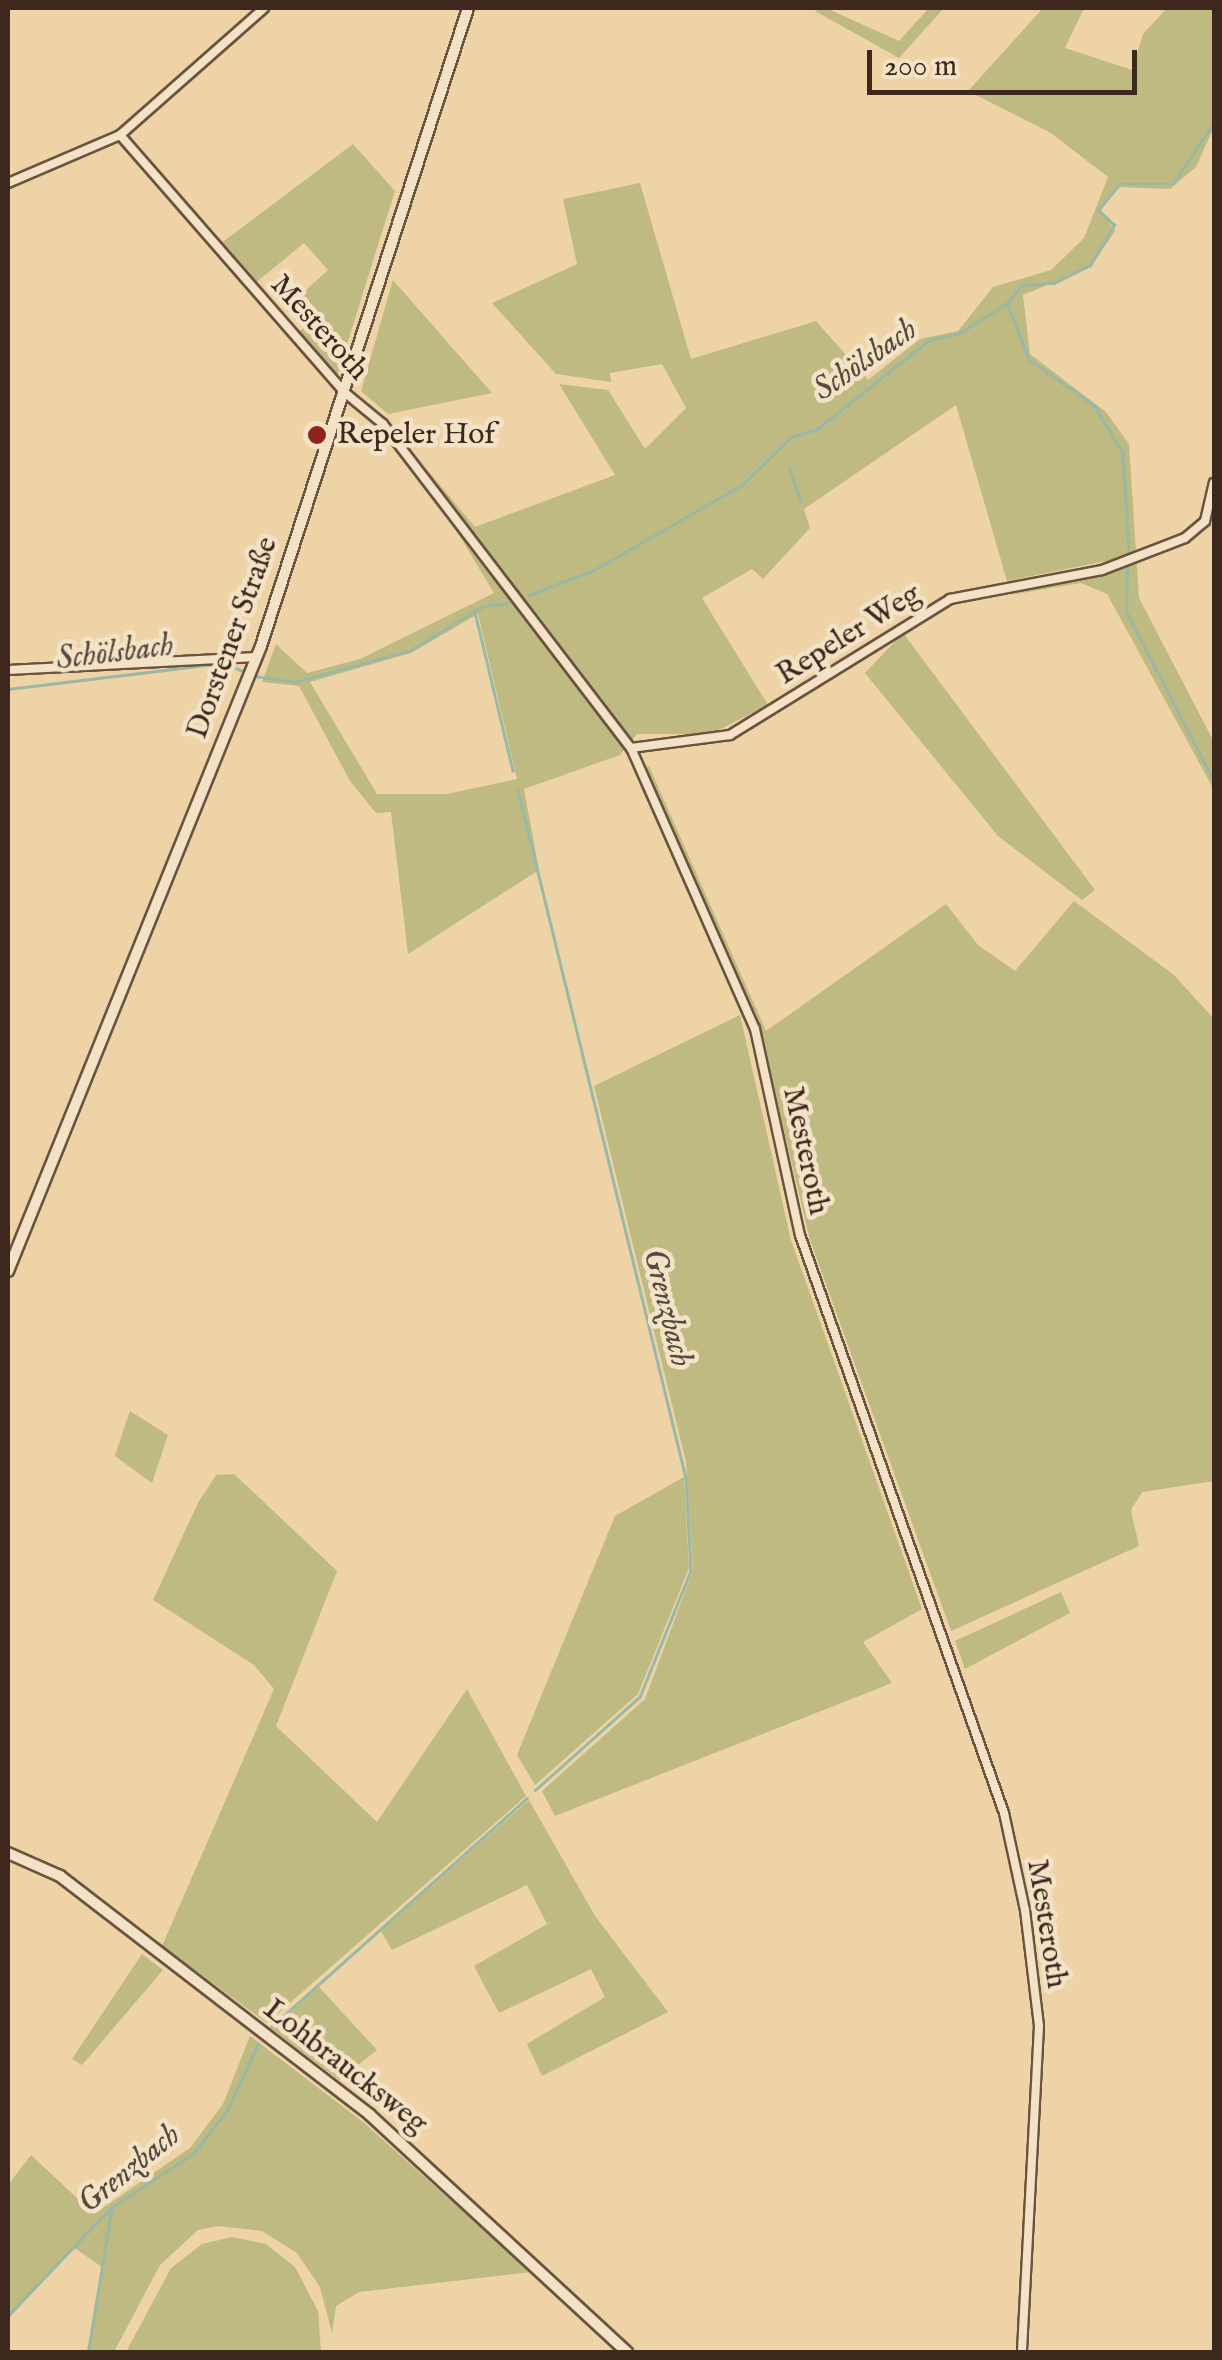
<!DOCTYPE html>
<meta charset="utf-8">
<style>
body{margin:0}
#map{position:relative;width:1222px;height:2360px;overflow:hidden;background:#edd3a6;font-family:"IM FELL English",serif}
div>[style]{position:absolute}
.green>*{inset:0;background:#bfba82}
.stream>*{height:2.5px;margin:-1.25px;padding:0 1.25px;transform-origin:1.25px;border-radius:1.25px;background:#9ab8a4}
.roads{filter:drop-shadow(2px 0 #6a533f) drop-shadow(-2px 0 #6a533f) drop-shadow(0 2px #6a533f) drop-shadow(0 -2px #6a533f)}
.street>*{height:8px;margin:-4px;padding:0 4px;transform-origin:4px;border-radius:4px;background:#f3e2c5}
.secondary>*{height:10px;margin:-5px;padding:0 5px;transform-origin:5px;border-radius:5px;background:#f3e2c5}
.dots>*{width:28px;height:28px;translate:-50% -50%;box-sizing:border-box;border:5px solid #f3e2c5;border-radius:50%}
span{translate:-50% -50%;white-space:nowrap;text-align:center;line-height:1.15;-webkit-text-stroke:9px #f3e2c5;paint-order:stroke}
.street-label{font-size:30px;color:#3e281d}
.poi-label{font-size:30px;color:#3e281d}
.left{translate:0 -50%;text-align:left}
.water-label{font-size:32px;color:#554c3f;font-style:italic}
.frame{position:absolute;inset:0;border:10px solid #3e281d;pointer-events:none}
.scale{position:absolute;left:867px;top:50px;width:270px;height:45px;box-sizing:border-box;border:5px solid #3e281d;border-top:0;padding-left:12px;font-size:30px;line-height:35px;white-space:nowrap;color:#3e281d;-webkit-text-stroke:8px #f3e2c5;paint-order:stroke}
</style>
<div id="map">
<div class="green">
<i style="clip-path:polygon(826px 8px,899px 41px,929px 8px,944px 8px,899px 58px,815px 11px)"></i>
<i style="clip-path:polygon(evenodd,1043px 8px,1084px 8px,1065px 48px,1132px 70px,1143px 34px,1167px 8px,1214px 8px,1214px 127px,1196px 167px,1170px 189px,1120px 187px,1101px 210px,1115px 231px,1091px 267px,1023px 295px,1030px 354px,1106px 412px,1129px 444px,1139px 598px,1214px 742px,1214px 790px,1107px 594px,1081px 583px,1010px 595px,1125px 567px,1126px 557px,1007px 581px,956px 405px,804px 509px,810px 528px,763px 579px,752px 569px,702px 598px,768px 705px,711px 734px,637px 734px,620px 755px,524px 789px,539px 870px,408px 954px,391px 812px,376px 813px,350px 781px,299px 686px,262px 682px,276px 644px,307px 673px,360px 659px,494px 593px,399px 436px,475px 527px,615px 475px,559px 384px,608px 390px,645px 449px,686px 408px,662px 364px,610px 373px,611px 382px,556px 374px,492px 303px,577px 264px,563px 199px,640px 183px,691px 359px,816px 321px,868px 380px,920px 339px,958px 331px,993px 287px,1051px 270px,1084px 238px,1108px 177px,1051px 133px,968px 91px,1043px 8px,478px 614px,517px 779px,447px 794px,377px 794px,310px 682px,411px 653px,478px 614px)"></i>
<i style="clip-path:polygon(353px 144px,395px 191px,337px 376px,298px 333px,311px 321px,293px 302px,328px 270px,304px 243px,254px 284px,220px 244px)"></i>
<i style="clip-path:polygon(393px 280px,492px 393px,388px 414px,361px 391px)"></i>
<i style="clip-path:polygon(903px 633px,1095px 890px,1082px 900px,998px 836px,865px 673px)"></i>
<i style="clip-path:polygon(649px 766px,766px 1031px,946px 904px,978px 945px,1015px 971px,1074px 901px,1174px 975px,1214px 1019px,1214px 1481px,1142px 1492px,1131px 1510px,1139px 1546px,951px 1631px,810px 1240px,756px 1013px,731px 981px,637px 773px)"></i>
<i style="clip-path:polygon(740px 1015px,791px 1240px,922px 1609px,863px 1642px,892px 1683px,555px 1816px,542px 1791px,645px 1699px,693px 1570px,686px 1462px,594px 1086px)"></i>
<i style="clip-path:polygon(130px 1411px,168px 1435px,152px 1483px,115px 1456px)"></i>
<i style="clip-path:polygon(234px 1474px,337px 1571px,276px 1726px,377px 1822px,467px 1689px,526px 1796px,267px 2023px,162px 1946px,274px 1689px,254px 1665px,153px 1600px,198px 1503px,216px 1475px)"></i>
<i style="clip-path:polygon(684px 1477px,689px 1568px,638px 1694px,535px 1785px,517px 1755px,615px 1516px)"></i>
<i style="clip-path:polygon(1061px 1592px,1070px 1613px,965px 1669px,955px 1641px)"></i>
<i style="clip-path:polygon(529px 1800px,595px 1916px,668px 2012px,542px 2076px,527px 2044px,605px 1997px,591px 1969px,499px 2013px,474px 1966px,563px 1915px,547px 1924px,527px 1885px,392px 1950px,381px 1931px)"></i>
<i style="clip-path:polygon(142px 1954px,163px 1970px,82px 2065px,72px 2059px)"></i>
<i style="clip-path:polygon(319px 1987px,377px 2050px,339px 2080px,272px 2029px)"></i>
<i style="clip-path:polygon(250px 2036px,363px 2122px,531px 2272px,359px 2292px,336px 2306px,332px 2333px,320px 2287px,297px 2253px,262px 2231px,218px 2226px,198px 2230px,160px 2265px,114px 2352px,89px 2352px,103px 2268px,75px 2248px,8px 2319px,8px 2185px,31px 2155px,94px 2214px,190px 2148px,223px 2104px)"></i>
<i style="clip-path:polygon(232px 2237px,266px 2244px,295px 2267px,318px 2311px,321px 2352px,126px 2352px,171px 2268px,202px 2244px)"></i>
</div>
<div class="stream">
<i style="left:1008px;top:305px;width:58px;rotate:68.7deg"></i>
<i style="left:1029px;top:359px;width:81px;rotate:35.5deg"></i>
<i style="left:1095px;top:406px;width:55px;rotate:59.2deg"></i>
<i style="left:1123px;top:453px;width:99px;rotate:86.5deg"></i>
<i style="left:789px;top:467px;width:36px;rotate:71deg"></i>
<i style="left:1128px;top:564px;width:47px;rotate:92.4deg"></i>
<i style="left:1126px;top:611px;width:191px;rotate:62.6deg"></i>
<i style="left:529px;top:595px;width:70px;rotate:-21deg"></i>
<i style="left:594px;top:570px;width:171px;rotate:-29.9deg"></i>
<i style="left:742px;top:485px;width:69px;rotate:-44.4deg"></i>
<i style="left:791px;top:437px;width:27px;rotate:-17deg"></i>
<i style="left:817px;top:429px;width:143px;rotate:-38.5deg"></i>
<i style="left:929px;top:340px;width:30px;rotate:-12deg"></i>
<i style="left:958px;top:334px;width:58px;rotate:-32.3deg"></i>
<i style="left:1007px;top:303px;width:23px;rotate:-50deg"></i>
<i style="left:1022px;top:285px;width:32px;rotate:-4deg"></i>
<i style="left:1054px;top:283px;width:40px;rotate:-26.6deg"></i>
<i style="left:1090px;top:265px;width:47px;rotate:-59deg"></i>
<i style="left:1114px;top:225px;width:22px;rotate:-137deg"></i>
<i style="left:1098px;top:210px;width:33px;rotate:-51deg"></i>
<i style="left:1119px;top:184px;width:54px"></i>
<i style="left:1173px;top:184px;width:74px;rotate:-56.5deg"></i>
<i style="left:475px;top:612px;width:163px;rotate:76.5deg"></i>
<i style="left:255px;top:676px;width:40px;rotate:8.5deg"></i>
<i style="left:295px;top:682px;width:120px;rotate:-15.4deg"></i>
<i style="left:411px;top:650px;width:84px;rotate:-31.4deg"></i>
<i style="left:483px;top:606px;width:25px;rotate:-7deg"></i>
<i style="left:8px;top:689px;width:218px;rotate:-6.9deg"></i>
<i style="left:224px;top:663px;width:25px;rotate:23deg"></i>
<i style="left:518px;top:790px;width:708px;rotate:76.28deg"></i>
<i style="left:686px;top:1478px;width:93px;rotate:86.9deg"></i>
<i style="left:691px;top:1571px;width:136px;rotate:112deg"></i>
<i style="left:640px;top:1697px;width:140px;rotate:138.2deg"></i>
<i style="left:271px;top:2027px;width:343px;rotate:-41.8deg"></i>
<i style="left:8px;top:2315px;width:149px;rotate:-46.1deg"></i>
<i style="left:111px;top:2208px;width:100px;rotate:-33.5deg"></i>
<i style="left:194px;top:2153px;width:54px;rotate:-52.5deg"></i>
<i style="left:227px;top:2110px;width:73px;rotate:-64.8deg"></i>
<i style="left:88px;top:2352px;width:143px;rotate:-80.7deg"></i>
</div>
<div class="roads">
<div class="street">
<i style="left:120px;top:135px;width:341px;rotate:48.9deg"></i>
<i style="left:344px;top:392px;width:50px;rotate:39.4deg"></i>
<i style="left:383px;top:424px;width:408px;rotate:52.6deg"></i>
<i style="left:631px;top:748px;width:307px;rotate:66.2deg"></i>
<i style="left:755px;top:1029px;width:211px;rotate:77.7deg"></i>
<i style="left:800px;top:1235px;width:613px;rotate:70.56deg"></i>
<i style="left:1004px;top:1813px;width:99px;rotate:77.8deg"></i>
<i style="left:1025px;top:1910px;width:117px;rotate:83.1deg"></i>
<i style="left:1039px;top:2026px;width:326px;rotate:93deg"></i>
<i style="left:8px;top:183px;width:122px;rotate:-23.2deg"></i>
<i style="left:120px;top:135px;width:192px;rotate:-41.4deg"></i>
<i style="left:8px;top:670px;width:249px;rotate:-3deg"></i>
<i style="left:631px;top:748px;width:100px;rotate:-7.5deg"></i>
<i style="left:730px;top:735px;width:259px;rotate:-31.7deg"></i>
<i style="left:950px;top:599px;width:155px;rotate:-10.8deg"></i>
<i style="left:1102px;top:570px;width:89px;rotate:-21.1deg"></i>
<i style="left:1185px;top:538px;width:26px;rotate:-40deg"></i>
<i style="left:1205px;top:521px;width:39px;rotate:-77deg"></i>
</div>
<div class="secondary">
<i style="left:8px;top:1271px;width:674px;rotate:-67.96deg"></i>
<i style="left:261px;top:646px;width:671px;rotate:-72.02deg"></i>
<i style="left:8px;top:1853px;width:57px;rotate:23.9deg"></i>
<i style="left:60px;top:1876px;width:391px;rotate:37.6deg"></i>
<i style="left:370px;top:2115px;width:350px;rotate:42.7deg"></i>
</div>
</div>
<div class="dots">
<i style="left:317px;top:435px;background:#8f2418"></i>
</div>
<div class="street-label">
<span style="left:319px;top:328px;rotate:48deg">Mesteroth</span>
<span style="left:849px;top:635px;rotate:-32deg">Repeler Weg</span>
<span style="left:233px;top:638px;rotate:-70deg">Dorstener Straße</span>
<span style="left:805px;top:1151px;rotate:78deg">Mesteroth</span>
<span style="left:1046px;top:1924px;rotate:81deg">Mesteroth</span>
<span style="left:345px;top:2067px;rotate:38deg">Lohbraucksweg</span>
</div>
<div class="poi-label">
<span class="left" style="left:337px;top:435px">Repeler Hof</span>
</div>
<div class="water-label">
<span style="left:866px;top:361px;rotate:-35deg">Schölsbach</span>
<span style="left:115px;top:654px;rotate:-7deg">Schölsbach</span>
<span style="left:666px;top:1308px;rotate:76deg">Grenzbach</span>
<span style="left:130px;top:2170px;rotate:-39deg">Grenzbach</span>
</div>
<div class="frame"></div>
<div class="scale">200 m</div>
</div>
